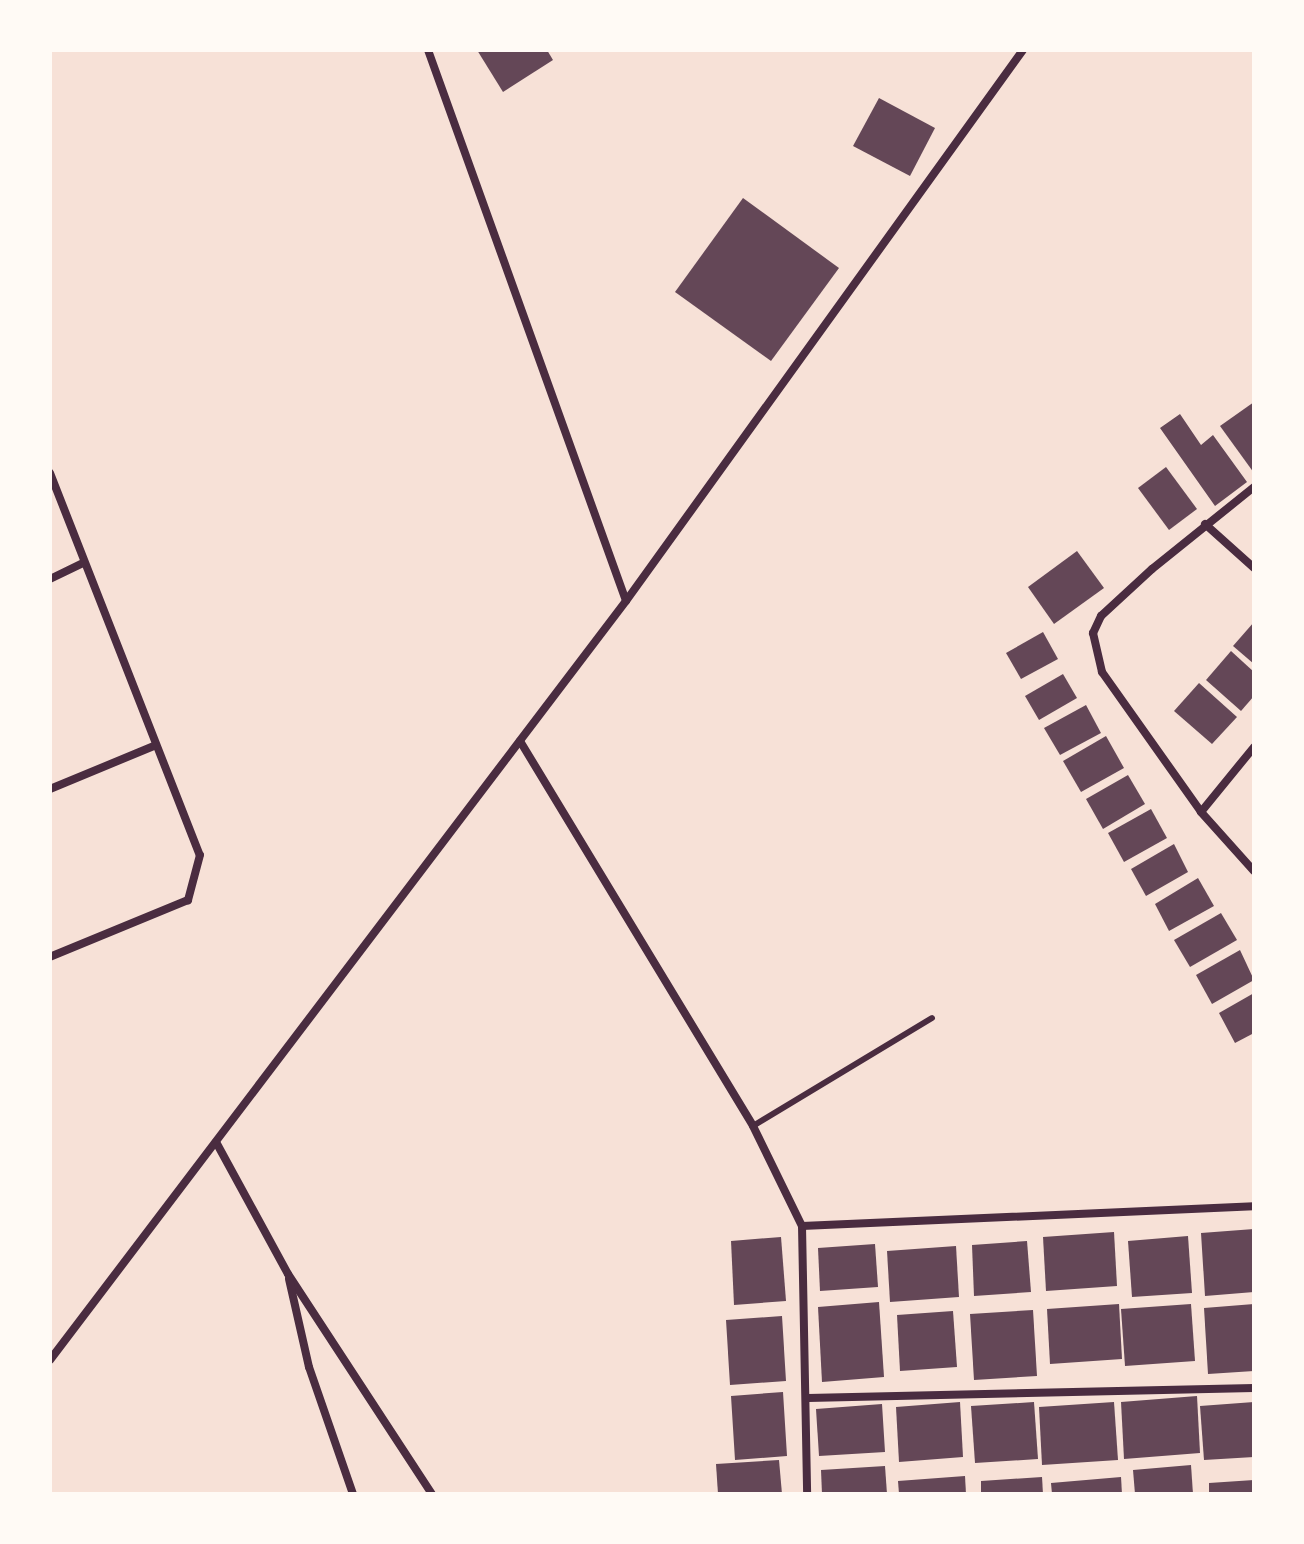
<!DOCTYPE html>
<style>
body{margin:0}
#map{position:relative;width:1304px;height:1544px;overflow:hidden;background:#f7e1d7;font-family:"Fira Sans",sans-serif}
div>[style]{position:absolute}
.building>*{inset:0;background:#644757}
.service>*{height:6px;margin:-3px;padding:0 3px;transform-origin:3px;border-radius:3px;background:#4a2c40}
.minor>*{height:8px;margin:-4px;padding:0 4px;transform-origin:4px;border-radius:4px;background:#4a2c40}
span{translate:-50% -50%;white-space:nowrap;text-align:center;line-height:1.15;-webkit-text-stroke:8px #fffaf5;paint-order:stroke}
.frame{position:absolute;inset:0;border:52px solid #fffaf5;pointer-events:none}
</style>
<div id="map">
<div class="building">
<i style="clip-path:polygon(477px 50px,547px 50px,553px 60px,503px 92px)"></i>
<i style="clip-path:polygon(879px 98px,935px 128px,910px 176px,853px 146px)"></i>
<i style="clip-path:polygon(743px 198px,839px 268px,771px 361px,675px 292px)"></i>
<i style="clip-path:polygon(1254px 402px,1254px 473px,1220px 426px)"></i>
<i style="clip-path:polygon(1180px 414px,1201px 445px,1213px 435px,1247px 482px,1215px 506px,1160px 428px)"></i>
<i style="clip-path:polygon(1166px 467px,1197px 509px,1169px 530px,1138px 488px)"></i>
<i style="clip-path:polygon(1077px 551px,1104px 588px,1054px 624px,1028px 587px)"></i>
<i style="clip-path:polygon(1254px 622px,1254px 664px,1233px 646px)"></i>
<i style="clip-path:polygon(1043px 632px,1058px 659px,1021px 679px,1006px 653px)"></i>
<i style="clip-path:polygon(1231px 651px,1254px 672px,1254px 696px,1241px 711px,1206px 680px)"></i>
<i style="clip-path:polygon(1063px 674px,1077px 698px,1039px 720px,1025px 696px)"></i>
<i style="clip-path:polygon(1199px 683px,1237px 717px,1212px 744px,1174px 711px)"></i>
<i style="clip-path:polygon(1086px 705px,1101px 733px,1060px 755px,1044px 728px)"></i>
<i style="clip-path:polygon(1106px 736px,1124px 768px,1081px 792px,1063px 761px)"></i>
<i style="clip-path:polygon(1128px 775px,1145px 804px,1103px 829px,1086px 799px)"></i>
<i style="clip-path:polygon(1151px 809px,1167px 838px,1124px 862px,1108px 833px)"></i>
<i style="clip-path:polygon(1174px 844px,1188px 872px,1146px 896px,1131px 869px)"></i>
<i style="clip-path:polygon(1198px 878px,1214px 906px,1169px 931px,1155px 904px)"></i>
<i style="clip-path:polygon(1221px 913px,1237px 940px,1190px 967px,1174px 940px)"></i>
<i style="clip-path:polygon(1240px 950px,1254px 980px,1212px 1004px,1196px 975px)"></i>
<i style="clip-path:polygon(1254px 993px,1254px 1033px,1235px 1043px,1219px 1013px)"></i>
<i style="clip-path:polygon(1254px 1229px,1254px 1292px,1205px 1296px,1201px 1233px)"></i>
<i style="clip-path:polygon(1114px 1232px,1117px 1286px,1046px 1291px,1043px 1237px)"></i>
<i style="clip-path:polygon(1188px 1236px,1192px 1293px,1132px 1297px,1128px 1241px)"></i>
<i style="clip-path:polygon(781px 1237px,786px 1301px,734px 1305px,731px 1241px)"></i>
<i style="clip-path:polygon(1027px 1241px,1031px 1292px,974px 1296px,972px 1245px)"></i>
<i style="clip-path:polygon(875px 1244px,878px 1287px,820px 1291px,818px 1248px)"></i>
<i style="clip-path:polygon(956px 1246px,959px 1297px,890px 1302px,887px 1251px)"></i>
<i style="clip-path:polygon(879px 1302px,884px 1377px,822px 1382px,818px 1307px)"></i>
<i style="clip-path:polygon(1119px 1304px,1122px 1359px,1050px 1364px,1047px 1309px)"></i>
<i style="clip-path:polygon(1191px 1304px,1195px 1361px,1125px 1366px,1121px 1309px)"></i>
<i style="clip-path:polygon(1254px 1304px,1254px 1371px,1208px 1374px,1204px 1308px)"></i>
<i style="clip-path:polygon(1033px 1310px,1037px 1376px,974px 1380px,970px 1314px)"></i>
<i style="clip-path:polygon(953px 1311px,957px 1367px,900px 1371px,897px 1315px)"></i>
<i style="clip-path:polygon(782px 1316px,786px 1381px,730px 1385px,726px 1320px)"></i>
<i style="clip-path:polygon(783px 1392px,787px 1456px,735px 1460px,731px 1396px)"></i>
<i style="clip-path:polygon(1197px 1396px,1200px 1453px,1124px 1459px,1121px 1402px)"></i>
<i style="clip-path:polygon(960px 1402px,963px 1457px,899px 1462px,896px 1407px)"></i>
<i style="clip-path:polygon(1034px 1402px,1038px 1459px,975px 1463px,971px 1406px)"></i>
<i style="clip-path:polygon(1114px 1402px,1118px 1460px,1042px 1465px,1039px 1407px)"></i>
<i style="clip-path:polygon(1254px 1402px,1254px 1457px,1204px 1460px,1200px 1406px)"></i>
<i style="clip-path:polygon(882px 1404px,885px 1452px,819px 1456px,816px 1409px)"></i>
<i style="clip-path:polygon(779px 1460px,782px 1494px,718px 1494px,716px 1464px)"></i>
<i style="clip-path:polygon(1191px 1465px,1193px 1494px,1135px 1494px,1133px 1470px)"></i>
<i style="clip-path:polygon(885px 1466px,887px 1494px,822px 1494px,821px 1470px)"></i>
<i style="clip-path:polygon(965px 1476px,966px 1494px,899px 1494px,898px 1481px)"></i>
<i style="clip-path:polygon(1042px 1477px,1043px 1494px,981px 1494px,981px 1481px)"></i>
<i style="clip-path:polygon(1121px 1477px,1122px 1494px,1052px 1494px,1051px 1483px)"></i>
<i style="clip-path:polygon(1254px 1480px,1254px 1494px,1209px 1494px,1209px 1483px)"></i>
</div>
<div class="service">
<i style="left:753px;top:1126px;width:209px;rotate:-31.1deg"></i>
</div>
<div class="minor">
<i style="left:428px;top:50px;width:585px;rotate:70.23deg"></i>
<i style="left:50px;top:473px;width:410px;rotate:68.6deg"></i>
<i style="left:200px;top:855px;width:47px;rotate:104.9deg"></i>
<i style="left:188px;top:900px;width:149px;rotate:157.6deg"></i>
<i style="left:1254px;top:487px;width:131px;rotate:141.2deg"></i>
<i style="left:1152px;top:569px;width:69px;rotate:137.3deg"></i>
<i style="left:1101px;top:616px;width:19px;rotate:115deg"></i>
<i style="left:1093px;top:633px;width:40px;rotate:77deg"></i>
<i style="left:1102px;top:672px;width:171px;rotate:54.7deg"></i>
<i style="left:1201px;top:812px;width:79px;rotate:48.1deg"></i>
<i style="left:1205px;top:524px;width:66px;rotate:41.9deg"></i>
<i style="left:50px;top:579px;width:37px;rotate:-26deg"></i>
<i style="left:520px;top:741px;width:450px;rotate:58.8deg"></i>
<i style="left:753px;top:1126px;width:111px;rotate:63.9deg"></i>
<i style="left:802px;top:1226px;width:268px;rotate:88.9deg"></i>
<i style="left:50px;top:789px;width:113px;rotate:-22.5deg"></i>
<i style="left:1201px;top:812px;width:84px;rotate:-50.8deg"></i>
<i style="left:216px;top:1142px;width:150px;rotate:61.4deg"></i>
<i style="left:288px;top:1274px;width:263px;rotate:56.8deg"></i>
<i style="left:802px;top:1226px;width:452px;rotate:-2.5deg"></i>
<i style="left:289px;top:1279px;width:90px;rotate:77.2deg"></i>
<i style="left:309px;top:1367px;width:134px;rotate:70.9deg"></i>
<i style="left:50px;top:1360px;width:953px;rotate:-52.81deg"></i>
<i style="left:626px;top:601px;width:679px;rotate:-54.23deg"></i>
<i style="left:808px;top:1398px;width:446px;rotate:-1.3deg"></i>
</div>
<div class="frame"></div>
</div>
